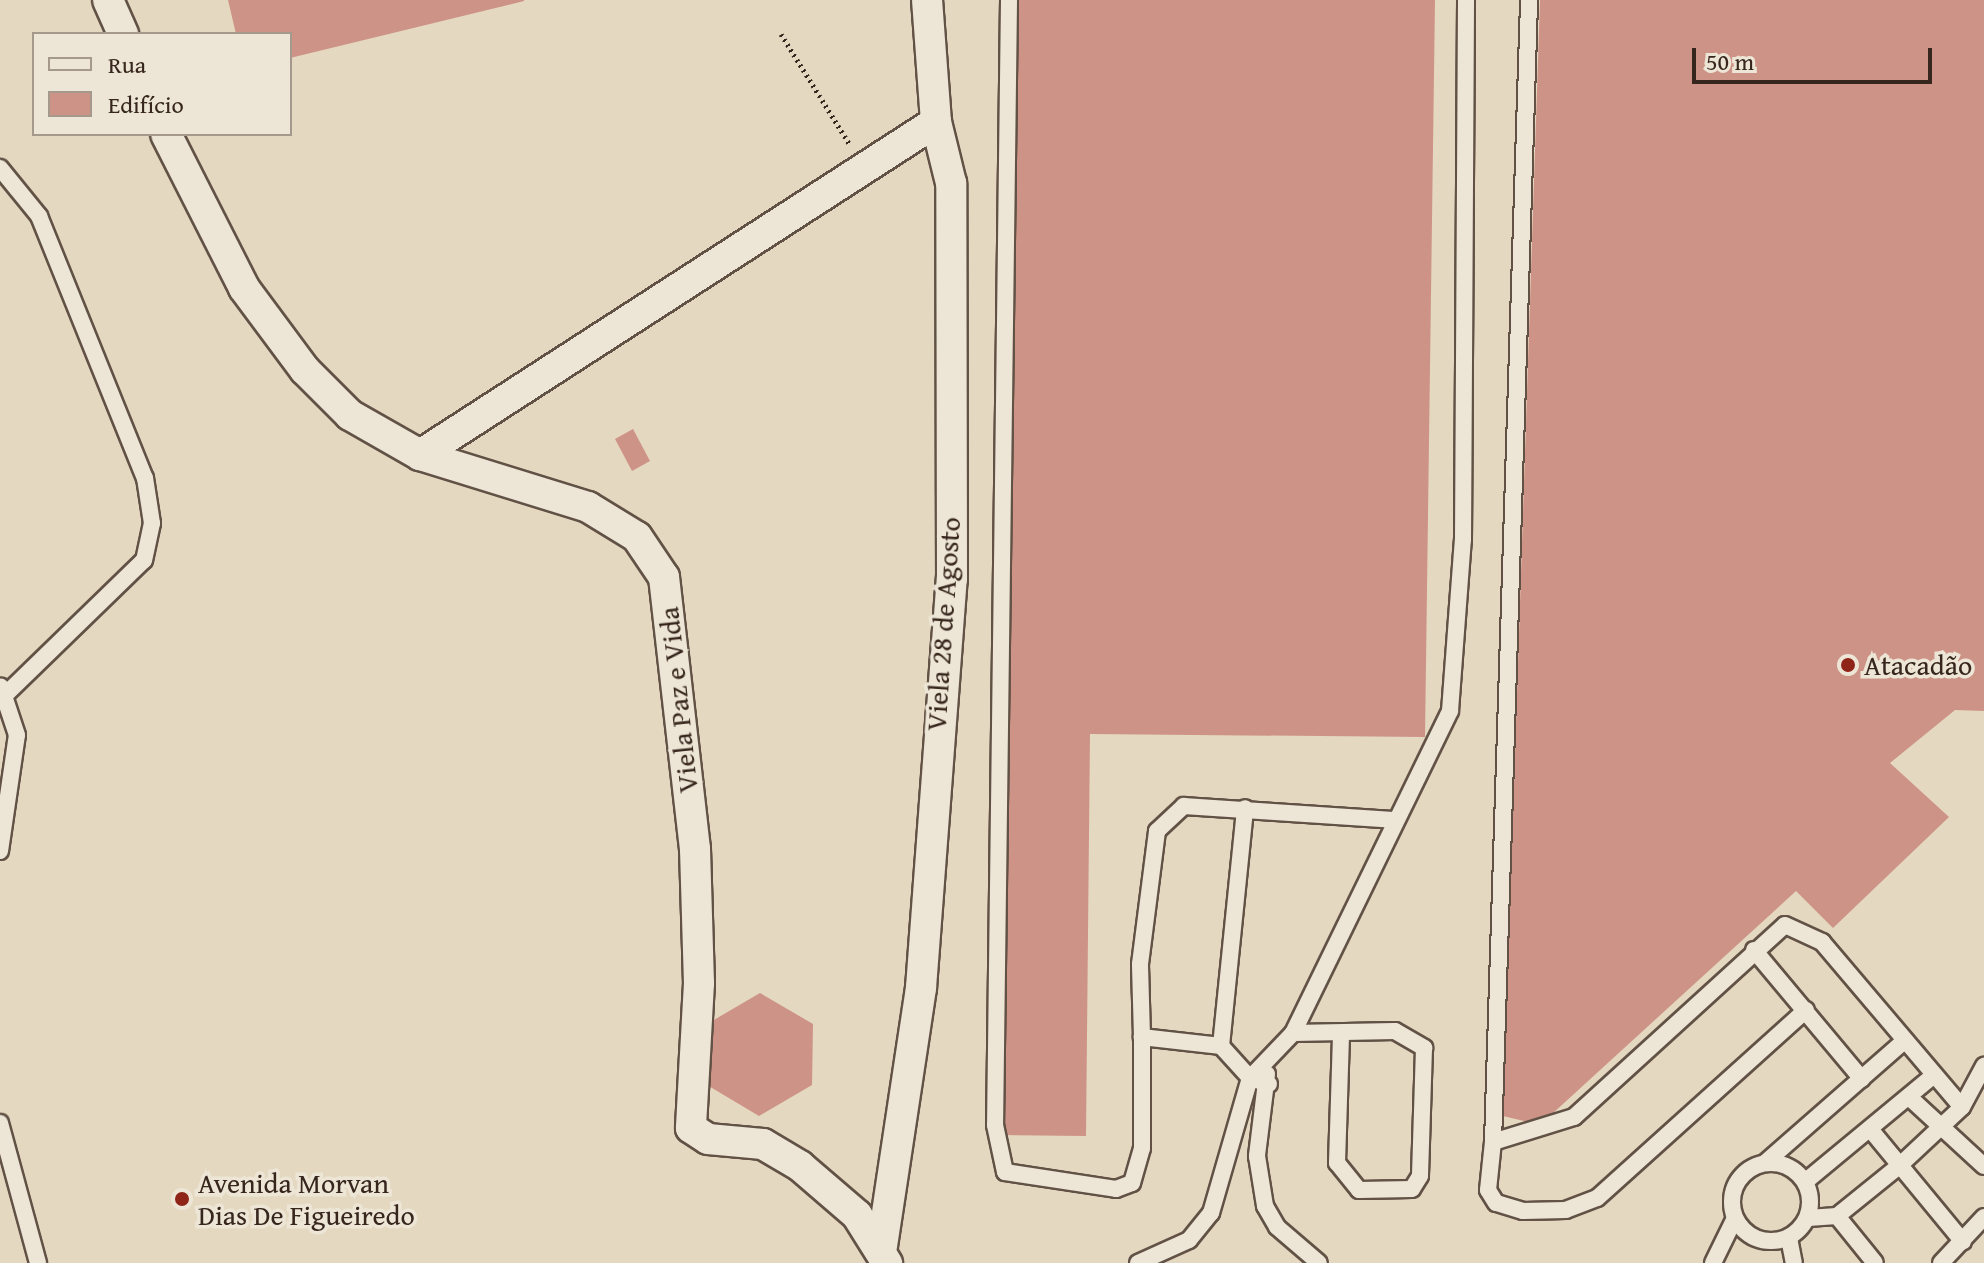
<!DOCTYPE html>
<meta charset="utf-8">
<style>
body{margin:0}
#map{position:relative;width:1984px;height:1263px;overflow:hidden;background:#e4d8c0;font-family:"Gentium Book Plus",serif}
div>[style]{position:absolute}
.building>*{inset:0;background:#ce9387}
.path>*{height:5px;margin-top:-2.5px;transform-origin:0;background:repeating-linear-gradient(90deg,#37261d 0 2px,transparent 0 6px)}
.roads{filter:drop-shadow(2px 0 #625246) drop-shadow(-2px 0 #625246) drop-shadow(0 2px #625246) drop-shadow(0 -2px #625246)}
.service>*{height:16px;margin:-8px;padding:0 8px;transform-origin:8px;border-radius:8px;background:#ede6d6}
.service>.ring{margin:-8px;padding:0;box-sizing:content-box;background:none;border:16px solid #ede6d6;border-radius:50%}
.minor>*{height:30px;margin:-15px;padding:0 15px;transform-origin:15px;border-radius:15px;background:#ede6d6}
.dots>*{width:22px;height:22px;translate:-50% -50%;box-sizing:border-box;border:4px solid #ede6d6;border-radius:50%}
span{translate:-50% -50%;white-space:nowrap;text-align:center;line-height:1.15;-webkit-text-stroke:7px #ede6d6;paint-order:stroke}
.street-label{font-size:28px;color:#37261d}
.poi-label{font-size:28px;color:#37261d}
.left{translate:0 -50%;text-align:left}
.legend{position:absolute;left:32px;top:32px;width:260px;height:104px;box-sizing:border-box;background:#ede6d6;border:2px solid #a4998c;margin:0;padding:10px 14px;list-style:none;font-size:24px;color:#37261d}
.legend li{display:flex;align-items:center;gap:16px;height:40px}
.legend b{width:40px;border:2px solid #a4998c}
.scale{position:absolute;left:1692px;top:48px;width:240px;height:36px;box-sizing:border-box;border:4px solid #37261d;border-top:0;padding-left:10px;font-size:24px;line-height:28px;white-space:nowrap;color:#37261d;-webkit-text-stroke:6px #ede6d6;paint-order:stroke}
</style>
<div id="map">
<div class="building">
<i style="clip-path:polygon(228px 0,524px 0,524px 1px,290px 58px,290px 34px,236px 34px)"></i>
<i style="clip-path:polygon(1011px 0,1435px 0,1425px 737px,1090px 734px,1086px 1136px,1001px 1135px)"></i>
<i style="clip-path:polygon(1540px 0,1984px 0,1984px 711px,1955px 710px,1890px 763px,1949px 817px,1833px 928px,1796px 891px,1540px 1125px,1503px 1116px)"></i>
<i style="clip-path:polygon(633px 429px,650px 461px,632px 471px,615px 439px)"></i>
<i style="clip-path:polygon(760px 993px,813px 1024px,812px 1085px,759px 1116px,707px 1085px,707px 1024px)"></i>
</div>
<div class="path">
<i style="left:781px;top:34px;width:131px;rotate:58.1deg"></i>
</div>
<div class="roads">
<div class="service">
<i style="left:1009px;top:0;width:1125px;rotate:90.71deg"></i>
<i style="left:995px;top:1125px;width:48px;rotate:78deg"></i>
<i style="left:1005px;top:1172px;width:112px;rotate:8.7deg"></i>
<i style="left:1116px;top:1189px;width:17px;rotate:-21deg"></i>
<i style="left:1132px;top:1183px;width:36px;rotate:-74deg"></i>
<i style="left:1142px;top:1148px;width:111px;rotate:-90deg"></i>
<i style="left:0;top:168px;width:62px;rotate:50.9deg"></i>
<i style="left:39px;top:216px;width:283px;rotate:68deg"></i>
<i style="left:145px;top:478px;width:46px;rotate:81.2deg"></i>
<i style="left:152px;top:523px;width:38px;rotate:102deg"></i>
<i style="left:144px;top:560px;width:192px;rotate:135.8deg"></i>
<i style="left:0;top:851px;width:117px;rotate:-81.7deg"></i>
<i style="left:17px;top:735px;width:51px;rotate:-108.4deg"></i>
<i style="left:1754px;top:950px;width:168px;rotate:50.1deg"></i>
<i style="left:1806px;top:1010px;width:281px;rotate:138deg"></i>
<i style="left:1597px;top:1198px;width:33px;rotate:159deg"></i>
<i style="left:1566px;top:1210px;width:43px;rotate:178.7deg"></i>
<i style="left:1523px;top:1211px;width:28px;rotate:-163deg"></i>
<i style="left:1496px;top:1203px;width:15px;rotate:-122deg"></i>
<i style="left:1488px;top:1190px;width:48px;rotate:-84.1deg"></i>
<i style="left:1493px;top:1142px;width:85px;rotate:-17.2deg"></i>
<i style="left:1574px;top:1117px;width:285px;rotate:-42.3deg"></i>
<i style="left:1785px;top:925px;width:41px;rotate:24.7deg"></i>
<i style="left:1822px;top:942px;width:216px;rotate:49.7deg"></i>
<i style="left:1293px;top:1033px;width:102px;rotate:-1.1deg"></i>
<i style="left:1395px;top:1031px;width:34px;rotate:30deg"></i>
<i style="left:1424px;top:1048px;width:128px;rotate:91.8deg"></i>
<i style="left:1420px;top:1176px;width:15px;rotate:122deg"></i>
<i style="left:1412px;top:1189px;width:53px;rotate:178.9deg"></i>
<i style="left:1359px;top:1190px;width:35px;rotate:-129deg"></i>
<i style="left:1337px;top:1163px;width:129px;rotate:-88.2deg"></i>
<i style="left:1221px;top:1046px;width:239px;rotate:-84.2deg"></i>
<i style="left:1267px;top:1074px;width:83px;rotate:97deg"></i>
<i style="left:1257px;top:1156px;width:51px;rotate:80.9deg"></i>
<i style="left:1265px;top:1206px;width:24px;rotate:60deg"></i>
<i style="left:1277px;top:1227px;width:55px;rotate:40.6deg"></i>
<i style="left:1269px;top:1084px;width:20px;rotate:-162deg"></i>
<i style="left:1250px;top:1078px;width:43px;rotate:-132.2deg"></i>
<i style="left:1221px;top:1046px;width:80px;rotate:-173.5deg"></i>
<i style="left:1142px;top:1037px;width:73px;rotate:-91.6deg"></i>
<i style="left:1140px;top:964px;width:134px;rotate:-82.7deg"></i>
<i style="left:1157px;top:831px;width:37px;rotate:-43deg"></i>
<i style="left:1184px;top:806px;width:209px;rotate:3.8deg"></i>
<i style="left:1909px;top:1097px;width:102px;rotate:42.6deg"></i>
<i style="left:0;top:1123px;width:145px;rotate:74.8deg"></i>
<i style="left:1870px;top:1129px;width:146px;rotate:50.5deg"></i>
<i style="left:1493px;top:1142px;width:1143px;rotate:-88.19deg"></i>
<i style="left:1766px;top:1162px;width:184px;rotate:-41.2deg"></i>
<i class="ring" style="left:1732px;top:1163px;width:62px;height:62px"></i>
<i style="left:1806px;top:1181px;width:166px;rotate:-39.6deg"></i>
<i style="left:1837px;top:1216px;width:60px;rotate:51deg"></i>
<i style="left:1808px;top:1218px;width:29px;rotate:-4deg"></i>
<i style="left:1837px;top:1216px;width:80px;rotate:-38.9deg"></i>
<i style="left:1899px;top:1166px;width:86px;rotate:-43.1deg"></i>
<i style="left:1962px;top:1107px;width:47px;rotate:-61.8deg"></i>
<i style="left:1789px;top:1238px;width:25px;rotate:79deg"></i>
<i style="left:1138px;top:1263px;width:56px;rotate:-24.3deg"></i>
<i style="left:1189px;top:1240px;width:35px;rotate:-51deg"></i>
<i style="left:1211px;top:1213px;width:141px;rotate:-73.9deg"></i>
<i style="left:1250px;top:1078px;width:62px;rotate:-46.3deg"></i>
<i style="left:1293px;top:1033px;width:358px;rotate:-64deg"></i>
<i style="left:1450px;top:711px;width:171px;rotate:-85.7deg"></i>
<i style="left:1463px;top:540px;width:540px;rotate:-89.68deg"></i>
<i style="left:1713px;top:1263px;width:50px;rotate:-63.9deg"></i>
<i style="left:1941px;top:1263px;width:63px;rotate:-46.9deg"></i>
</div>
<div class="minor">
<i style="left:108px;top:0;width:37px;rotate:66deg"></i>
<i style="left:166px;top:134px;width:173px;rotate:63.1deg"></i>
<i style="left:244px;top:288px;width:102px;rotate:53.4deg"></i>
<i style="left:305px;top:370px;width:64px;rotate:45deg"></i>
<i style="left:350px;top:415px;width:81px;rotate:29.7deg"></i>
<i style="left:420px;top:455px;width:176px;rotate:17.2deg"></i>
<i style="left:588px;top:507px;width:57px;rotate:31.5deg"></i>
<i style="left:637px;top:537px;width:48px;rotate:56deg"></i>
<i style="left:664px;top:577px;width:274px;rotate:83.5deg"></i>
<i style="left:695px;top:849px;width:134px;rotate:88.3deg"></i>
<i style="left:699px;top:983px;width:145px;rotate:93.2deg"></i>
<i style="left:691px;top:1128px;width:20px;rotate:33deg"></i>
<i style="left:708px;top:1139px;width:55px;rotate:5.2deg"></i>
<i style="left:763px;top:1144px;width:43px;rotate:30.7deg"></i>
<i style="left:800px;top:1166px;width:75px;rotate:40.7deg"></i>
<i style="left:857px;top:1215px;width:57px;rotate:58deg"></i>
<i style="left:420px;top:455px;width:614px;rotate:-32.84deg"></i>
<i style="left:882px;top:1246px;width:261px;rotate:-81.4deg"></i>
<i style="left:921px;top:988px;width:410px;rotate:-85.7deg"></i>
<i style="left:952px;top:579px;width:396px;rotate:-90.1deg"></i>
<i style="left:951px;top:183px;width:63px;rotate:-103.8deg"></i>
<i style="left:936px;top:122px;width:122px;rotate:-94.2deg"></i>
</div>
</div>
<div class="dots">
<i style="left:1848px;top:665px;background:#8f2418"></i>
<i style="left:182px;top:1199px;background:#8f2418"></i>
</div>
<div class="street-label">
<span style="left:943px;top:624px;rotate:-86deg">Viela 28 de Agosto</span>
<span style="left:678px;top:700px;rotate:-96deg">Viela Paz e Vida</span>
</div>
<div class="poi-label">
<span class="left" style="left:1864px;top:665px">Atacadão</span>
<span class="left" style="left:198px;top:1199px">Avenida Morvan<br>Dias De Figueiredo</span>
</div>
<ul class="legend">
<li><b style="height:10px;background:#ede6d6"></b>Rua</li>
<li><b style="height:22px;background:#ce9387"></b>Edifício</li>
</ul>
<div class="scale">50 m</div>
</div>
